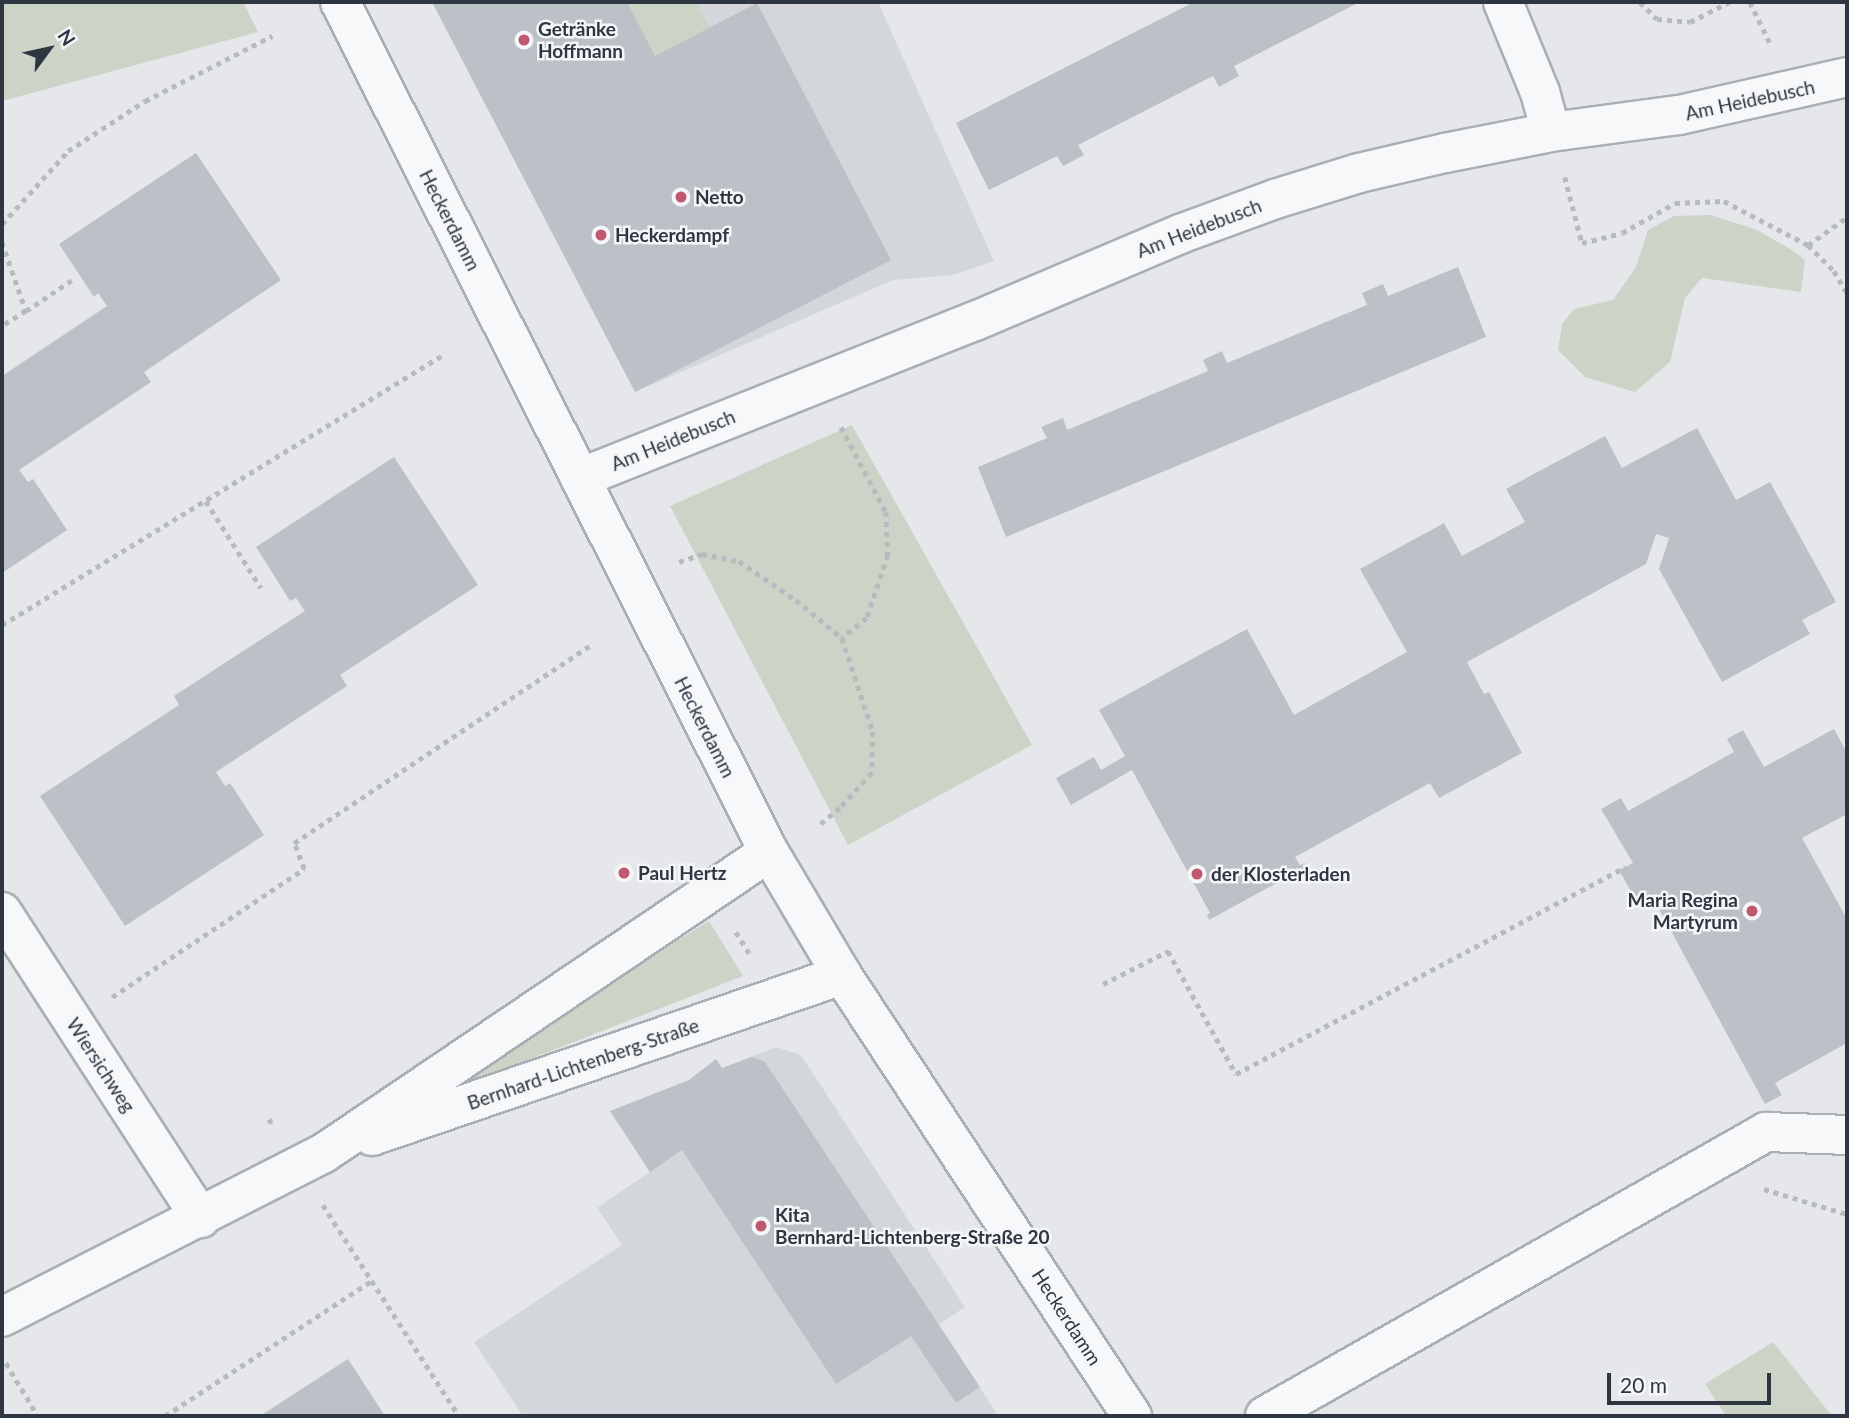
<!DOCTYPE html>
<meta charset="utf-8">
<style>
body{margin:0}
#map{position:relative;width:1849px;height:1418px;overflow:hidden;background:#e5e7eb;font-family:Lato,sans-serif}
div>[style]{position:absolute}
.built>*{inset:0;background:#d3d7dc}
.green>*{inset:0;background:#cbd4c7}
.building>*{inset:0;background:#bcc1c7}
.path>*{height:4.5px;margin-top:-2.25px;transform-origin:0;background:repeating-linear-gradient(90deg,#b7babe 0 5px,transparent 0 10px)}
.roads{filter:drop-shadow(2px 0 #aaaeb5) drop-shadow(-2px 0 #aaaeb5) drop-shadow(0 2px #aaaeb5) drop-shadow(0 -2px #aaaeb5)}
.minor>*{height:38px;margin:-19px;padding:0 19px;transform-origin:19px;border-radius:19px;background:#f7f8f9}
.dots>*{width:19px;height:19px;translate:-50% -50%;box-sizing:border-box;border:4px solid #f4f6f8;border-radius:50%}
span{translate:-50% -50%;white-space:nowrap;text-align:center;line-height:1.15;-webkit-text-stroke:5px #f4f6f8;paint-order:stroke}
.poi-label{font-size:19px;color:#2e3642;font-weight:700}
.left{translate:0 -50%;text-align:left}
.right{translate:-100% -50%;text-align:right}
.street-label{font-size:19px;color:#2e3642}
.frame{position:absolute;inset:0;border:4px solid #2e3642;pointer-events:none}
.north{position:absolute;left:14px;top:14px;width:70px;height:70px;-webkit-text-stroke:5px #f4f6f8;paint-order:stroke;rotate:57deg;font-size:19px;font-weight:700;line-height:28px;text-align:center;color:#2e3642}
.north::after{content:'';display:block;margin:auto;width:24px;height:32px;background:#2e3642;clip-path:polygon(50% 0,100% 100%,50% 72%,0 100%)}
.scale{position:absolute;left:1607px;top:1373px;width:164px;height:32px;box-sizing:border-box;border:4px solid #2e3642;border-top:0;padding-left:9px;font-size:21px;line-height:24px;white-space:nowrap;color:#2e3642;-webkit-text-stroke:5px #f4f6f8;paint-order:stroke}
</style>
<div id="map">
<div class="built">
<i style="clip-path:polygon(432px 2px,878px 2px,994px 261px,953px 275px,893px 280px,635px 392px)"></i>
<i style="clip-path:polygon(776px 1047px,801px 1055px,965px 1307px,938px 1325px,996px 1412px,990px 1416px,523px 1416px,474px 1342px,622px 1245px,597px 1208px,650px 1172px,610px 1111px,689px 1081px,716px 1060px,722px 1068px)"></i>
</div>
<div class="green">
<i style="clip-path:polygon(2px 2px,243px 2px,258px 32px,2px 101px)"></i>
<i style="clip-path:polygon(627px 2px,696px 2px,710px 28px,655px 56px)"></i>
<i style="clip-path:polygon(1711px 215px,1757px 230px,1792px 250px,1805px 260px,1801px 292px,1702px 278px,1685px 298px,1670px 362px,1635px 392px,1585px 377px,1558px 350px,1562px 324px,1574px 309px,1613px 300px,1636px 267px,1648px 230px,1674px 216px)"></i>
<i style="clip-path:polygon(852px 425px,1032px 745px,848px 845px,670px 506px)"></i>
<i style="clip-path:polygon(709px 921px,743px 976px,474px 1081px,467px 1080px,467px 1074px)"></i>
<i style="clip-path:polygon(1773px 1342px,1832px 1416px,1726px 1416px,1705px 1384px)"></i>
</div>
<div class="building">
<i style="clip-path:polygon(432px 2px,627px 2px,655px 56px,757px 3px,891px 260px,635px 392px)"></i>
<i style="clip-path:polygon(1194px 2px,1360px 2px,1234px 66px,1239px 76px,1219px 87px,1213px 76px,1078px 145px,1084px 155px,1063px 166px,1057px 156px,989px 190px,956px 123px)"></i>
<i style="clip-path:polygon(196px 153px,281px 280px,144px 372px,151px 382px,19px 470px,28px 482px,33px 479px,67px 530px,2px 573px,2px 376px,107px 306px,98px 293px,94px 297px,59px 244px)"></i>
<i style="clip-path:polygon(1458px 267px,1486px 337px,1006px 537px,978px 467px,1047px 438px,1041px 427px,1063px 418px,1067px 430px,1208px 371px,1203px 360px,1222px 351px,1227px 363px,1367px 305px,1362px 293px,1383px 284px,1388px 296px)"></i>
<i style="clip-path:polygon(1697px 428px,1736px 500px,1770px 482px,1836px 602px,1802px 620px,1810px 634px,1722px 682px,1659px 569px,1669px 538px,1656px 534px,1646px 564px,1467px 662px,1484px 694px,1489px 692px,1522px 753px,1439px 798px,1430px 783px,1295px 857px,1300px 865px,1305px 863px,1306px 867px,1209px 920px,1207px 915px,1210px 913px,1132px 770px,1071px 805px,1056px 778px,1094px 757px,1101px 770px,1125px 756px,1099px 710px,1247px 629px,1294px 715px,1407px 652px,1360px 569px,1444px 523px,1462px 556px,1525px 522px,1506px 489px,1605px 436px,1622px 468px)"></i>
<i style="clip-path:polygon(394px 457px,478px 585px,340px 675px,347px 686px,216px 772px,225px 786px,230px 783px,264px 835px,125px 926px,40px 796px,179px 705px,174px 696px,305px 611px,296px 598px,290px 601px,256px 547px)"></i>
<i style="clip-path:polygon(1834px 729px,1847px 753px,1847px 814px,1802px 838px,1847px 919px,1847px 1043px,1775px 1083px,1782px 1095px,1765px 1104px,1652px 896px,1638px 904px,1619px 870px,1633px 863px,1601px 809px,1621px 798px,1628px 811px,1734px 752px,1727px 739px,1743px 730px,1764px 767px)"></i>
<i style="clip-path:polygon(752px 1057px,765px 1062px,980px 1387px,956px 1403px,911px 1336px,836px 1384px,682px 1150px,650px 1172px,610px 1111px,689px 1080px,716px 1059px,722px 1068px)"></i>
<i style="clip-path:polygon(348px 1359px,385px 1416px,260px 1416px)"></i>
</div>
<div class="path">
<i style="left:1640px;top:2px;width:24px;rotate:45deg"></i>
<i style="left:1657px;top:19px;width:33px;rotate:5deg"></i>
<i style="left:1690px;top:22px;width:44px;rotate:-27.1deg"></i>
<i style="left:1750px;top:2px;width:48px;rotate:64deg"></i>
<i style="left:1565px;top:177px;width:68px;rotate:75.6deg"></i>
<i style="left:1582px;top:243px;width:41px;rotate:-14deg"></i>
<i style="left:1622px;top:233px;width:61px;rotate:-29.5deg"></i>
<i style="left:1675px;top:203px;width:49px;rotate:-2.3deg"></i>
<i style="left:1724px;top:201px;width:95px;rotate:27.6deg"></i>
<i style="left:1808px;top:245px;width:37px;rotate:45deg"></i>
<i style="left:1834px;top:271px;width:26px;rotate:59deg"></i>
<i style="left:2px;top:224px;width:98px;rotate:-47.9deg"></i>
<i style="left:68px;top:151px;width:92px;rotate:-33deg"></i>
<i style="left:145px;top:101px;width:143px;rotate:-27.1deg"></i>
<i style="left:2px;top:242px;width:73px;rotate:70.8deg"></i>
<i style="left:26px;top:311px;width:28px;rotate:148deg"></i>
<i style="left:1808px;top:245px;width:48px;rotate:-35.7deg"></i>
<i style="left:26px;top:311px;width:55px;rotate:-34deg"></i>
<i style="left:841px;top:427px;width:96px;rotate:62.1deg"></i>
<i style="left:886px;top:512px;width:43px;rotate:87.3deg"></i>
<i style="left:888px;top:555px;width:66px;rotate:108.4deg"></i>
<i style="left:867px;top:618px;width:32px;rotate:141deg"></i>
<i style="left:206px;top:501px;width:103px;rotate:57.7deg"></i>
<i style="left:679px;top:562px;width:24px;rotate:-19deg"></i>
<i style="left:702px;top:554px;width:38px;rotate:11deg"></i>
<i style="left:739px;top:561px;width:69px;rotate:34.4deg"></i>
<i style="left:796px;top:600px;width:60px;rotate:39.6deg"></i>
<i style="left:842px;top:638px;width:99px;rotate:71.7deg"></i>
<i style="left:873px;top:732px;width:41px;rotate:91.4deg"></i>
<i style="left:872px;top:773px;width:47px;rotate:132.4deg"></i>
<i style="left:840px;top:808px;width:30px;rotate:140deg"></i>
<i style="left:2px;top:625px;width:517px;rotate:-31.48deg"></i>
<i style="left:736px;top:932px;width:26px;rotate:58deg"></i>
<i style="left:1103px;top:984px;width:73px;rotate:-26.9deg"></i>
<i style="left:1168px;top:951px;width:141px;rotate:61.1deg"></i>
<i style="left:1236px;top:1074px;width:441px;rotate:-28deg"></i>
<i style="left:112px;top:997px;width:231px;rotate:-33.7deg"></i>
<i style="left:304px;top:869px;width:28px;rotate:-111deg"></i>
<i style="left:294px;top:843px;width:357px;rotate:-33.7deg"></i>
<i style="left:269px;top:1119px;width:9px;rotate:58deg"></i>
<i style="left:1764px;top:1189px;width:87px;rotate:16.8deg"></i>
<i style="left:323px;top:1205px;width:251px;rotate:57.2deg"></i>
<i style="left:6px;top:1363px;width:62px;rotate:58.9deg"></i>
<i style="left:165px;top:1416px;width:246px;rotate:-33.2deg"></i>
</div>
<div class="roads">
<div class="minor">
<i style="left:340px;top:2px;width:952px;rotate:63.22deg"></i>
<i style="left:769px;top:852px;width:143px;rotate:59.3deg"></i>
<i style="left:842px;top:975px;width:528px;rotate:56.67deg"></i>
<i style="left:1503px;top:2px;width:97px;rotate:67.7deg"></i>
<i style="left:1540px;top:92px;width:41px;rotate:74.6deg"></i>
<i style="left:580px;top:478px;width:425px;rotate:-21.7deg"></i>
<i style="left:975px;top:321px;width:223px;rotate:-23deg"></i>
<i style="left:1180px;top:234px;width:101px;rotate:-20.2deg"></i>
<i style="left:1275px;top:199px;width:88px;rotate:-17.2deg"></i>
<i style="left:1359px;top:173px;width:88px;rotate:-13.1deg"></i>
<i style="left:1445px;top:153px;width:108px;rotate:-11.2deg"></i>
<i style="left:1551px;top:132px;width:129px;rotate:-7.6deg"></i>
<i style="left:1679px;top:115px;width:172px;rotate:-12.7deg"></i>
<i style="left:2px;top:912px;width:365px;rotate:57deg"></i>
<i style="left:372px;top:1136px;width:497px;rotate:-18.9deg"></i>
<i style="left:2px;top:1317px;width:361px;rotate:-27deg"></i>
<i style="left:324px;top:1153px;width:537px;rotate:-34.07deg"></i>
<i style="left:1265px;top:1416px;width:576px;rotate:-29.55deg"></i>
<i style="left:1766px;top:1132px;width:81px;rotate:2.1deg"></i>
</div>
</div>
<div class="dots">
<i style="left:524px;top:40px;background:#c0596f"></i>
<i style="left:681px;top:197px;background:#c0596f"></i>
<i style="left:601px;top:235px;background:#c0596f"></i>
<i style="left:624px;top:873px;background:#c0596f"></i>
<i style="left:1197px;top:874px;background:#c0596f"></i>
<i style="left:1752px;top:911px;background:#c0596f"></i>
<i style="left:761px;top:1226px;background:#c0596f"></i>
</div>
<div class="poi-label">
<span class="left" style="left:538px;top:40px">Getränke<br>Hoffmann</span>
<span class="left" style="left:695px;top:197px">Netto</span>
<span class="left" style="left:615px;top:235px">Heckerdampf</span>
<span class="left" style="left:638px;top:873px">Paul Hertz</span>
<span class="left" style="left:1211px;top:874px">der Klosterladen</span>
<span class="right" style="left:1738px;top:911px">Maria Regina<br>Martyrum</span>
<span class="left" style="left:775px;top:1226px">Kita<br>Bernhard-Lichtenberg-Straße 20</span>
</div>
<div class="street-label">
<span style="left:1750px;top:100px;rotate:-12deg">Am Heidebusch</span>
<span style="left:450px;top:220px;rotate:63deg">Heckerdamm</span>
<span style="left:1199px;top:228px;rotate:-21deg">Am Heidebusch</span>
<span style="left:673px;top:440px;rotate:-22deg">Am Heidebusch</span>
<span style="left:705px;top:727px;rotate:63deg">Heckerdamm</span>
<span style="left:583px;top:1064px;rotate:-19deg">Bernhard-Lichtenberg-Straße</span>
<span style="left:101px;top:1065px;rotate:57deg">Wiersichweg</span>
<span style="left:1067px;top:1317px;rotate:57deg">Heckerdamm</span>
</div>
<div class="frame"></div>
<div class="north">N</div>
<div class="scale">20 m</div>
</div>
